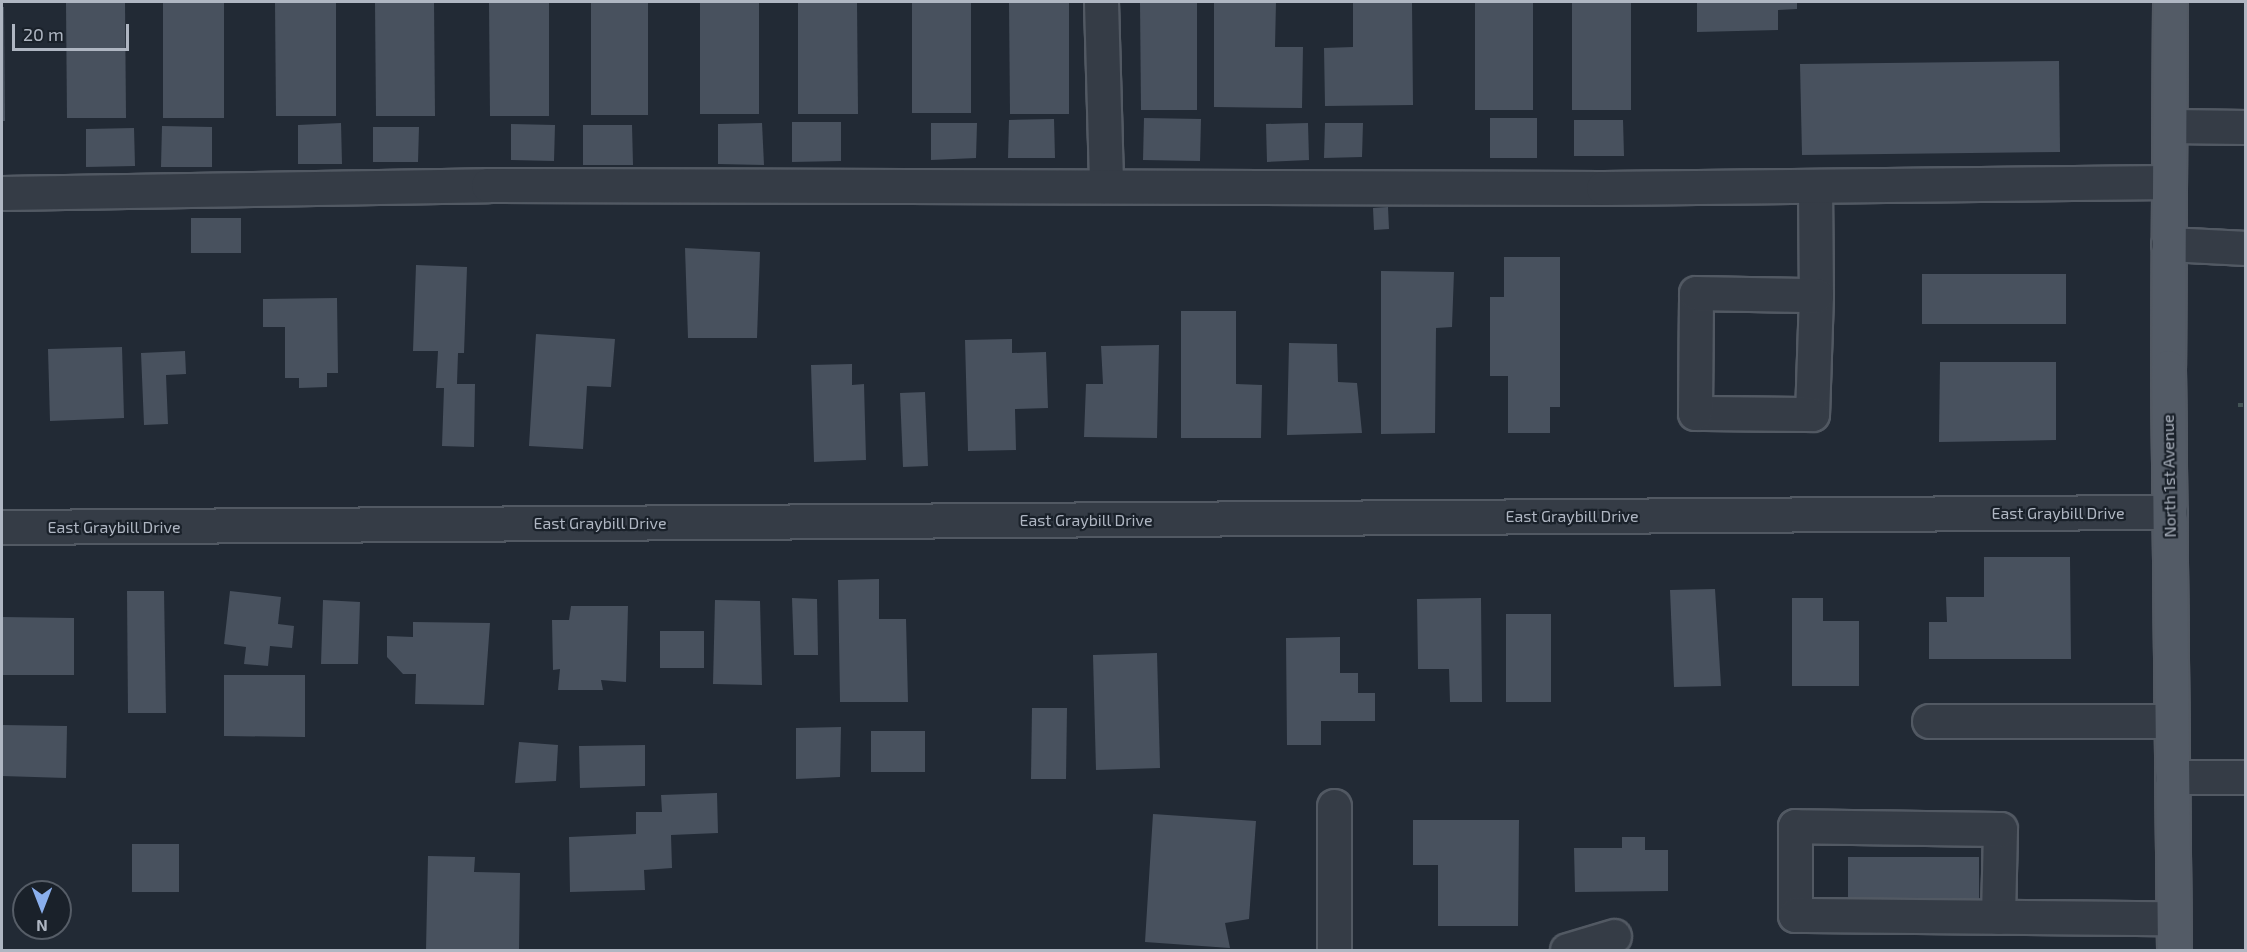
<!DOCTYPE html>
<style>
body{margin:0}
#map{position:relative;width:2247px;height:952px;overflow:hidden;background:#222a35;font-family:"Exo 2",sans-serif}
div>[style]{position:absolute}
.building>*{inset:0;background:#48515e}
.path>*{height:4px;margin-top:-2px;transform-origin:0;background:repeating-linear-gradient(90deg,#435355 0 4.5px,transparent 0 9px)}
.roads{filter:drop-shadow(2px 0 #525963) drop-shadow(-2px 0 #525963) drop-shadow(0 2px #525963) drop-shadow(0 -2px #525963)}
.minor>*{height:33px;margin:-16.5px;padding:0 16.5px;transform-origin:16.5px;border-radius:16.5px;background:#353c46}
.major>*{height:33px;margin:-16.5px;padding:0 16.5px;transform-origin:16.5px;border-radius:16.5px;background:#535b66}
span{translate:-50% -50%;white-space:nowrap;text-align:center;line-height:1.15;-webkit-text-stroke:4.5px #1a212a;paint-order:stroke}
.street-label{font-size:16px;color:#afb6c2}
.frame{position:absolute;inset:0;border:3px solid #afb6c2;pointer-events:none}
.north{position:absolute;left:12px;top:880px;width:60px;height:60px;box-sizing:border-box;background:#1a212a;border:2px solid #565d67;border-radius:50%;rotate:180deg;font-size:16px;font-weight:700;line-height:24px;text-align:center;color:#afb6c2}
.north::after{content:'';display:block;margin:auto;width:21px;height:27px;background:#8aafed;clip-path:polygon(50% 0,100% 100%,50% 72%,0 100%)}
.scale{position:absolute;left:12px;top:24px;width:117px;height:27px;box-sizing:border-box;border:3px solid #afb6c2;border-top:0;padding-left:8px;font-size:18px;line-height:21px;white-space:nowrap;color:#afb6c2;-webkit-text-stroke:4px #1a212a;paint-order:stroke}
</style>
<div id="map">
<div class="building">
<i style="clip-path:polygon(163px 2px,224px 2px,224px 118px,163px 118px)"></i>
<i style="clip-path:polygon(275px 2px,336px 2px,336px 116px,276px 116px)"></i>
<i style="clip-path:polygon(375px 2px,434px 2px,435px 116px,376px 116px)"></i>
<i style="clip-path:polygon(489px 2px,549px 2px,549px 116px,490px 116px)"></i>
<i style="clip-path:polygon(591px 2px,648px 2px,648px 115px,591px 115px)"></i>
<i style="clip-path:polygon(700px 2px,759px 2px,759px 114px,700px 114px)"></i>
<i style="clip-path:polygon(798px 2px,857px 2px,858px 114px,798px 114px)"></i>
<i style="clip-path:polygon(912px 2px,971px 2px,971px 113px,912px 113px)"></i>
<i style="clip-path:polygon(1009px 2px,1069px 2px,1069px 114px,1010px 114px)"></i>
<i style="clip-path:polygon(1140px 2px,1197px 2px,1197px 110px,1141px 110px)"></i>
<i style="clip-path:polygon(1214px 2px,1276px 2px,1275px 47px,1303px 47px,1302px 108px,1214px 107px)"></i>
<i style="clip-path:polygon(1353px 2px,1412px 2px,1413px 105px,1325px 106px,1324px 48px,1353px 47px)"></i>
<i style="clip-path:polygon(1475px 2px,1533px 2px,1533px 110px,1475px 110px)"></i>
<i style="clip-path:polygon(1572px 2px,1631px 2px,1631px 110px,1572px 110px)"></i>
<i style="clip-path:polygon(1697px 2px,1797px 2px,1797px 9px,1778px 10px,1778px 30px,1697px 32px)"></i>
<i style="clip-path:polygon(66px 3px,125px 3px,126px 118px,67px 118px)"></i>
<i style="clip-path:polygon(2px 7px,4px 7px,5px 121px,2px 121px)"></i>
<i style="clip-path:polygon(2059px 61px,2060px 152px,1802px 155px,1800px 64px)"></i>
<i style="clip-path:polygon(1144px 118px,1201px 119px,1200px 161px,1143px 160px)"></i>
<i style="clip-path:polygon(1490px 118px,1537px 118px,1537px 158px,1490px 158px)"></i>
<i style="clip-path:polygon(1054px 119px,1055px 158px,1008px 158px,1009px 120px)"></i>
<i style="clip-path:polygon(1574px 120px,1623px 120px,1624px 156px,1574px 156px)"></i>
<i style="clip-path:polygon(792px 122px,841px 122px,841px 161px,792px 162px)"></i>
<i style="clip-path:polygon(341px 123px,342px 164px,298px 164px,298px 125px)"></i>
<i style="clip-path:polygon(762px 123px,764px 165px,718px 164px,718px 124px)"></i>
<i style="clip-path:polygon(931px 123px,977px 123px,976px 158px,931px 160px)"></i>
<i style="clip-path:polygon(1308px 123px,1309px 160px,1267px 162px,1266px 124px)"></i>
<i style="clip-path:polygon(1325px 123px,1363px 123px,1362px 157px,1324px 158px)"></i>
<i style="clip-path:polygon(511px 124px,555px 125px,554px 161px,511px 160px)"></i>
<i style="clip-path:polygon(583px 125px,632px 125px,633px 165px,583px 165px)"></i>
<i style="clip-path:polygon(162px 126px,212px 127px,212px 167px,161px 167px)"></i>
<i style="clip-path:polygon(373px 127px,419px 127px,418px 162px,373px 162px)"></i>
<i style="clip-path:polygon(134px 128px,135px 166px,86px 167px,86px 129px)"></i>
<i style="clip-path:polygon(1388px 207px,1389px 229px,1374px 230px,1373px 208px)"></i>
<i style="clip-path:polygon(191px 218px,241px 218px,241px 253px,191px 253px)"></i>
<i style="clip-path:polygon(685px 248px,760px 252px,757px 338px,688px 338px)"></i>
<i style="clip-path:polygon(1504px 257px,1560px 257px,1560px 407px,1550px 407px,1550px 433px,1508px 433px,1508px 376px,1490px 376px,1490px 297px,1504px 297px)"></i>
<i style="clip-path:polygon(416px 265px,467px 267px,464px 353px,458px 353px,457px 384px,475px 384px,474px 447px,442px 446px,444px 388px,436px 388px,438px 351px,413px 351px)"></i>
<i style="clip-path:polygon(1381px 271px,1454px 272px,1452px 327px,1436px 328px,1435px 433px,1381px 434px)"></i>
<i style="clip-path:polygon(1922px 274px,2066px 274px,2066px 324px,1922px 324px)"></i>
<i style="clip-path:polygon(337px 298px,338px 373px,327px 373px,327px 387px,299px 388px,299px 378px,285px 378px,285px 327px,263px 327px,263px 299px)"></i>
<i style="clip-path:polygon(1181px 311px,1236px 311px,1236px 384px,1262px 385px,1261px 438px,1181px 438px)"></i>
<i style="clip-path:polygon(536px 334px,615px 339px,611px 387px,587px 386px,583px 449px,529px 446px)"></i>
<i style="clip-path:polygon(1012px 339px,1012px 353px,1046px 352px,1048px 408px,1015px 409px,1016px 450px,968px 451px,965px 340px)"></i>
<i style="clip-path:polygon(1289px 343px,1337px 344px,1338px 382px,1357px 383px,1362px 433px,1287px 435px)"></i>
<i style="clip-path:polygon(1159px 345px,1157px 438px,1084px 437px,1086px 384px,1103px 384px,1101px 346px)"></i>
<i style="clip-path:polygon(122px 347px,124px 418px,50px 421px,48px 349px)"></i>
<i style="clip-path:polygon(185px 351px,186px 374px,166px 375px,168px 424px,144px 425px,141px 353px)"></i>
<i style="clip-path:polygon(1940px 362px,2056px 362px,2056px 440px,1939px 442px)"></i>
<i style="clip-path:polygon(852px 364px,852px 385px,864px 384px,866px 460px,814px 462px,811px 365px)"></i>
<i style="clip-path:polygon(925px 392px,928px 466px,903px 467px,900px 393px)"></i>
<i style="clip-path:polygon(1984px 557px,2070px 557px,2071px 659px,1929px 659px,1929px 622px,1947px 622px,1946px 597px,1984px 597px)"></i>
<i style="clip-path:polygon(879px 579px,879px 619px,906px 619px,908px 702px,840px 702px,838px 580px)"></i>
<i style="clip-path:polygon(1715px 589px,1721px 686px,1674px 687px,1670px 590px)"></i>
<i style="clip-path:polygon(127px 591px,164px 591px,166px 713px,128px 713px)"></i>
<i style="clip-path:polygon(230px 591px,281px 597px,278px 624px,294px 626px,292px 648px,270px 646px,268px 666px,244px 664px,246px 647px,224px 644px)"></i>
<i style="clip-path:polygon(792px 598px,817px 599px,818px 655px,794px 655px)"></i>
<i style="clip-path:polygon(1481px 598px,1482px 702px,1450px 702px,1449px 669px,1418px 669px,1417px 599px)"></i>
<i style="clip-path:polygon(1792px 598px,1823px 598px,1823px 621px,1859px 621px,1859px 686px,1792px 686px)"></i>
<i style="clip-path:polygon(323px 600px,360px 602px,358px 664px,321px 664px)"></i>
<i style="clip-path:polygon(715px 600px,760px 601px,762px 685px,713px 684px)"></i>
<i style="clip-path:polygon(571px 606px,628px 606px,626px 682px,601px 680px,603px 690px,558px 690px,560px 669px,553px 670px,552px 620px,569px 620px)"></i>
<i style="clip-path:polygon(1506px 614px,1551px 614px,1551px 702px,1506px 702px)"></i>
<i style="clip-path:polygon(2px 617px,74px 618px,74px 675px,2px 675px)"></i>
<i style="clip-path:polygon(413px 622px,490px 623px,484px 705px,415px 704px,416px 674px,403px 674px,387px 657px,387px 636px,413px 637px)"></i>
<i style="clip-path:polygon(660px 631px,704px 631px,704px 668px,660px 668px)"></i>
<i style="clip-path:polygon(1340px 637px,1340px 673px,1358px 673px,1358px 693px,1375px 693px,1375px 721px,1321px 721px,1321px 745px,1287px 745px,1286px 638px)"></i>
<i style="clip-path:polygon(1157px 653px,1160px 768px,1096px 770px,1093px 655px)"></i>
<i style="clip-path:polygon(224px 675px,305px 675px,305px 737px,224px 736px)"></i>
<i style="clip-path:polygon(1032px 708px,1067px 708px,1066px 779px,1031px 779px)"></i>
<i style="clip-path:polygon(2px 725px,67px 726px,66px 778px,2px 776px)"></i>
<i style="clip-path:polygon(841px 727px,840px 777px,796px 779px,796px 728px)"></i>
<i style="clip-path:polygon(871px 731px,925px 731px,925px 772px,871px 772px)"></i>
<i style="clip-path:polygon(519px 742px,558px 745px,556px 781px,515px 783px)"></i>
<i style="clip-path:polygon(645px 745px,645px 786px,580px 788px,579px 746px)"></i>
<i style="clip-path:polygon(717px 793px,718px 833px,671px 835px,672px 868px,644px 870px,645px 890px,570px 892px,569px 837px,636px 834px,636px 812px,662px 812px,661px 795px)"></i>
<i style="clip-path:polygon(1153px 814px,1256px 821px,1249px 919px,1225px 923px,1230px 948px,1145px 942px)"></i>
<i style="clip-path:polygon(1413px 820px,1519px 820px,1518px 926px,1438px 926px,1438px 865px,1413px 865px)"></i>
<i style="clip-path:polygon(1622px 837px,1645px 837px,1645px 850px,1668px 850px,1668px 891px,1575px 892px,1574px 848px,1622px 848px)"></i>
<i style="clip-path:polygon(132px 844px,179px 844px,179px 892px,132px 892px)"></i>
<i style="clip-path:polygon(428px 856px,475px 857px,474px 872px,520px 873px,519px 950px,426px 950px)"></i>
<i style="clip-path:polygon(1848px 857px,1979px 857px,1979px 905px,1848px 905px)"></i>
</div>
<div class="path">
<i style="left:2238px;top:405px;width:8px"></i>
</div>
<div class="roads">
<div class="minor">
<i style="left:1101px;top:2px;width:184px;rotate:88.4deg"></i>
<i style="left:2170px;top:126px;width:76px;rotate:0.8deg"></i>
<i style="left:1815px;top:186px;width:109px;rotate:89.5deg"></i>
<i style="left:1816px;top:295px;width:119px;rotate:91.9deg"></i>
<i style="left:1812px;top:414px;width:117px;rotate:-179.5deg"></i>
<i style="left:1695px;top:413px;width:120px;rotate:-89.5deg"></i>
<i style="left:1696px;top:293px;width:120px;rotate:1deg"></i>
<i style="left:2px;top:193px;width:486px;rotate:-0.9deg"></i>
<i style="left:488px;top:185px;width:1115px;rotate:0.15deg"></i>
<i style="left:1603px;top:188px;width:566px;rotate:-0.61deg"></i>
<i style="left:2168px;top:244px;width:78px;rotate:2.9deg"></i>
<i style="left:2px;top:527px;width:2168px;rotate:-0.4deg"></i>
<i style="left:1929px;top:721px;width:242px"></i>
<i style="left:2172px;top:777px;width:74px"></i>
<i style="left:1334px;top:806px;width:144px;rotate:90deg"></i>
<i style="left:1998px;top:917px;width:88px;rotate:-88.7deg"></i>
<i style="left:2000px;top:829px;width:205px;rotate:-179.2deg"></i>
<i style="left:1795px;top:826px;width:89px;rotate:90deg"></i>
<i style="left:1795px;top:915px;width:378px;rotate:0.5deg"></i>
<i style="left:1567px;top:950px;width:49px;rotate:-16.6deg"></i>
</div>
<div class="major">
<i style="left:2170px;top:2px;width:365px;rotate:90.3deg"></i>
<i style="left:2168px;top:367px;width:583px;rotate:89.41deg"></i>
</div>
</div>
<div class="street-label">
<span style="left:2169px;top:476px;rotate:-91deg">North 1st Avenue</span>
<span style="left:2058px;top:513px">East Graybill Drive</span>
<span style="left:1572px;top:516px">East Graybill Drive</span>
<span style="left:1086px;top:520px">East Graybill Drive</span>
<span style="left:600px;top:523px">East Graybill Drive</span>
<span style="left:114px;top:527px">East Graybill Drive</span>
</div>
<div class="frame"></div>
<div class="north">N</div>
<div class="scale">20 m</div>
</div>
